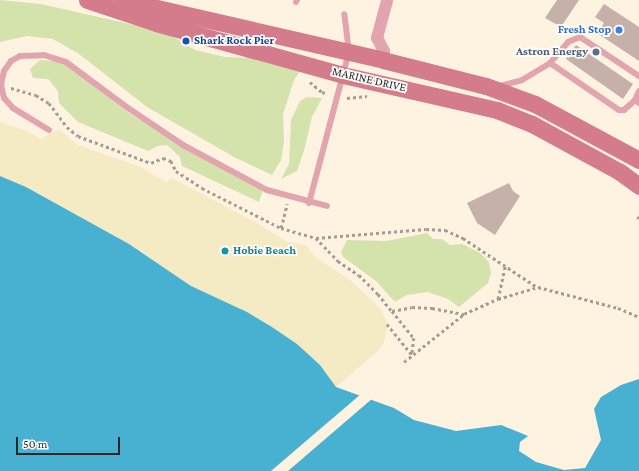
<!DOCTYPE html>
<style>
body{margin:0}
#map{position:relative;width:639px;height:471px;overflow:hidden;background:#fef3e1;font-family:"Crimson Pro",serif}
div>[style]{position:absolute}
.green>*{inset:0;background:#d4e3ac}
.sand>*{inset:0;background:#f4ebc5}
.water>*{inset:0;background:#48b0d0}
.pier>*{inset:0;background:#fef3e1}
.building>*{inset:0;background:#c5b1aa}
.path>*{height:2.5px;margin-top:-1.25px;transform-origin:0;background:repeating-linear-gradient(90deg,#a59d90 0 3px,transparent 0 6px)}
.lane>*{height:6px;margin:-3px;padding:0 3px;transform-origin:3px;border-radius:3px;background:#e2a4ae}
.street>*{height:12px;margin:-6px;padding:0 6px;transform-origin:6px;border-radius:6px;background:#e2a4ae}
.secondary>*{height:17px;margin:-8.5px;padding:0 8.5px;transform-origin:8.5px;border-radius:8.5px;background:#d57c8c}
.dots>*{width:11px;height:11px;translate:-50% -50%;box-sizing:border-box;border:2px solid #fff;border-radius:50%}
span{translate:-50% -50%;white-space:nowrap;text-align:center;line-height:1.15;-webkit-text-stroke:3.5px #fff;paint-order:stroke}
.shop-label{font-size:12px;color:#366cbe;font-weight:700}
.right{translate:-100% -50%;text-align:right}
.transit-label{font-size:12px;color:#164399;font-weight:700}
.left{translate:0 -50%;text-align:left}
.service-label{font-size:12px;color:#4e5e75;font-weight:700}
.street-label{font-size:12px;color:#2b2721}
.culture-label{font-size:12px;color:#0d838f;font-weight:700}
.scale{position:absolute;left:16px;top:437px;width:104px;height:18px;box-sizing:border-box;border:2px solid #2b2721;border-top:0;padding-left:5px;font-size:12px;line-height:14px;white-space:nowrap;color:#2b2721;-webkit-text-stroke:3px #fff;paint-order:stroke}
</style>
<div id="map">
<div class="green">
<i style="clip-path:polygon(0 0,41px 4px,165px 32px,195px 50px,225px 57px,255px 58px,304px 65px,294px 80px,283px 114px,284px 142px,281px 160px,272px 175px,234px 157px,147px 107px,79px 54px,53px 39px,27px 36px,0 42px)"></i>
<i style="clip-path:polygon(40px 60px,56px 61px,71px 68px,129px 113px,181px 145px,263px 190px,259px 202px,182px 166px,180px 157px,167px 145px,158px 146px,148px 151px,78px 122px,59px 103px,58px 91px,48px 79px,33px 78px,30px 69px)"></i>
<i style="clip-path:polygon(307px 97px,322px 98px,312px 117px,304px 151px,297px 171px,281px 179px,289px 164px,291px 120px,300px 101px)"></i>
<i style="clip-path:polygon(427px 233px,433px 239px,442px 239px,450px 245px,462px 244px,480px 253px,489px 262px,491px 273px,488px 283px,459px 307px,448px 299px,428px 292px,407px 295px,395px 302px,376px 281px,343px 257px,341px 252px,347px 240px,386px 241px)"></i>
</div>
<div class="sand">
<i style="clip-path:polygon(0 122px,27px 131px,41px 139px,59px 129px,78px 145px,141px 167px,166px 182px,172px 178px,257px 223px,288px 242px,306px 245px,315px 257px,349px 279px,380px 308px,388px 325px,384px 343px,378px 351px,336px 387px,320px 365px,297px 344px,272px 327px,247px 312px,191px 286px,129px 244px,26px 187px,0 176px)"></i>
</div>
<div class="water">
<i style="clip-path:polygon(0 176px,26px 187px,129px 244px,191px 286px,247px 312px,272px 327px,297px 344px,320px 365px,336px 387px,394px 408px,414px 420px,456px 431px,501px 425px,528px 436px,520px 442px,519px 451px,536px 462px,564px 470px,585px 468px,601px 440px,594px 409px,601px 397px,621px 385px,639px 379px,639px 471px,0 471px)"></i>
</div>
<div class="pier">
<i style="clip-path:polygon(361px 394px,373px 398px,288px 471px,271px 471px)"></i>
</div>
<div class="building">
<i style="clip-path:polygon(557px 0,579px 0,561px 27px,545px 18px)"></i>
<i style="clip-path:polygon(604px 4px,639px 27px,639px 61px,597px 33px,604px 23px,595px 17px)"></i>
<i style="clip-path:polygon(576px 45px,633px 84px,623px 99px,566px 59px)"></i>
<i style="clip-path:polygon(509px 183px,513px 191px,520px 196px,495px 235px,477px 223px,467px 203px)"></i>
</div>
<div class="path">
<i style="left:310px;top:82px;width:16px;rotate:40deg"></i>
<i style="left:322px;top:92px;width:6px;rotate:18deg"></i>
<i style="left:11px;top:88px;width:26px;rotate:16deg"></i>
<i style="left:36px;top:95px;width:15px;rotate:32deg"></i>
<i style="left:49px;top:103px;width:30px;rotate:53deg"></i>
<i style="left:67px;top:127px;width:14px;rotate:39deg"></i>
<i style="left:78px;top:136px;width:78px;rotate:20.3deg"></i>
<i style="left:151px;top:163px;width:13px;rotate:-23deg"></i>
<i style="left:163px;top:158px;width:9px;rotate:21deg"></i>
<i style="left:171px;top:161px;width:11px;rotate:63deg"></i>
<i style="left:176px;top:171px;width:31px;rotate:33deg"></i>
<i style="left:202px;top:188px;width:89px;rotate:26.9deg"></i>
<i style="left:281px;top:228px;width:36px;rotate:16deg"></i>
<i style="left:316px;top:238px;width:32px;rotate:46deg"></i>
<i style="left:338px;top:261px;width:25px;rotate:34deg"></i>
<i style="left:359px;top:275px;width:27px;rotate:45deg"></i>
<i style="left:378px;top:294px;width:22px;rotate:51deg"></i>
<i style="left:392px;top:311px;width:20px;rotate:-11deg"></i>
<i style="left:412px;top:307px;width:20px;rotate:3deg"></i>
<i style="left:432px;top:308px;width:33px;rotate:11deg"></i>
<i style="left:464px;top:314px;width:37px;rotate:-24deg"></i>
<i style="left:498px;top:299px;width:42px;rotate:-16.7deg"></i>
<i style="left:538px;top:287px;width:83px;rotate:14.7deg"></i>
<i style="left:618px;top:308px;width:23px;rotate:23deg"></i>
<i style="left:347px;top:98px;width:20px;rotate:-6deg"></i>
<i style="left:637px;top:217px;width:2px;rotate:27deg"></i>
<i style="left:281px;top:228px;width:25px;rotate:-76deg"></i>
<i style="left:316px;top:238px;width:110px;rotate:-4.7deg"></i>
<i style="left:426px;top:229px;width:19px;rotate:3deg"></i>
<i style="left:445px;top:230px;width:20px;rotate:24deg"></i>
<i style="left:463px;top:238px;width:89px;rotate:33.5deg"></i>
<i style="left:498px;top:299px;width:35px;rotate:-78deg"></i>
<i style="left:392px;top:311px;width:35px;rotate:51deg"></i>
<i style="left:414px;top:338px;width:17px;rotate:97deg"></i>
<i style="left:387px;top:324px;width:40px;rotate:51deg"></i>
<i style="left:404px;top:362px;width:77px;rotate:-38.7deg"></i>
</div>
<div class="lane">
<i style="left:296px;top:2px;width:2px;rotate:-63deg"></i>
<i style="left:550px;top:63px;width:83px;rotate:34.3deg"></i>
<i style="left:619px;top:110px;width:5px"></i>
<i style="left:624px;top:110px;width:15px;rotate:-42deg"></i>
<i style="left:500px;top:86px;width:23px;rotate:-15deg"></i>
<i style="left:522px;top:80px;width:33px;rotate:-31deg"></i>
<i style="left:550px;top:63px;width:28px;rotate:-49deg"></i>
<i style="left:568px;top:42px;width:13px;rotate:-23deg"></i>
<i style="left:580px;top:37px;width:71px;rotate:33.5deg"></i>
<i style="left:639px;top:91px;width:10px;rotate:114deg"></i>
<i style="left:635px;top:100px;width:5px;rotate:37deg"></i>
<i style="left:49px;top:130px;width:42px;rotate:-148.6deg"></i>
<i style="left:13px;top:108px;width:13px;rotate:-132deg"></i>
<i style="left:4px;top:98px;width:13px;rotate:-103deg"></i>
<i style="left:1px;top:85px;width:14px;rotate:-78deg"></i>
<i style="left:4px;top:71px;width:12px;rotate:-55deg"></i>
<i style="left:11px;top:61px;width:10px;rotate:-29deg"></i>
<i style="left:20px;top:56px;width:24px;rotate:-2deg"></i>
<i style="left:44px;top:55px;width:23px;rotate:18deg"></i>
<i style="left:66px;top:62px;width:77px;rotate:36.6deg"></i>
<i style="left:128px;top:108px;width:66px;rotate:33.9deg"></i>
<i style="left:183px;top:145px;width:95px;rotate:28.2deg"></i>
<i style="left:267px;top:190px;width:62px;rotate:14.9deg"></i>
<i style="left:309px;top:203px;width:156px;rotate:-75.2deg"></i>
<i style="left:349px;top:52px;width:38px;rotate:-97deg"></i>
</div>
<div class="street">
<i style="left:383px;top:60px;width:9px;rotate:-84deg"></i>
<i style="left:384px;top:51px;width:15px;rotate:-118deg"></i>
<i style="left:377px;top:38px;width:39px;rotate:-75deg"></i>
</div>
<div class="secondary">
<i style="left:87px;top:0;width:73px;rotate:18.4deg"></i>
<i style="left:156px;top:23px;width:194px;rotate:15.5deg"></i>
<i style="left:343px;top:75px;width:158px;rotate:12.8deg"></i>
<i style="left:497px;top:110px;width:38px;rotate:22deg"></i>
<i style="left:532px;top:124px;width:100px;rotate:28.6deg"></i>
<i style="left:620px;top:172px;width:24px;rotate:36deg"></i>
<i style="left:122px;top:0;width:268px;rotate:12.9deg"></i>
<i style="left:383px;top:60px;width:106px;rotate:14.2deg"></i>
<i style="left:486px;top:86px;width:52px;rotate:20.2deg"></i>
<i style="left:535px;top:104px;width:118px;rotate:28.3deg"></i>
</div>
<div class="dots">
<i style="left:619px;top:30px;background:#3f7fe0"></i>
<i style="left:186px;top:41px;background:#1a4fb4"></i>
<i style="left:596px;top:52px;background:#5c6f8a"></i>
<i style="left:225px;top:251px;background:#0f9aa8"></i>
</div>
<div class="shop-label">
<span class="right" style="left:611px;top:30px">Fresh Stop</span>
</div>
<div class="transit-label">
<span class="left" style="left:194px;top:41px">Shark Rock Pier</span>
</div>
<div class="service-label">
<span class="right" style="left:588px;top:52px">Astron Energy</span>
</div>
<div class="street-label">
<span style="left:369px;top:80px;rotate:13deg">MARINE DRIVE</span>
</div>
<div class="culture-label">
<span class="left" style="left:233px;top:251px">Hobie Beach</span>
</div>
<div class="scale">50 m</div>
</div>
